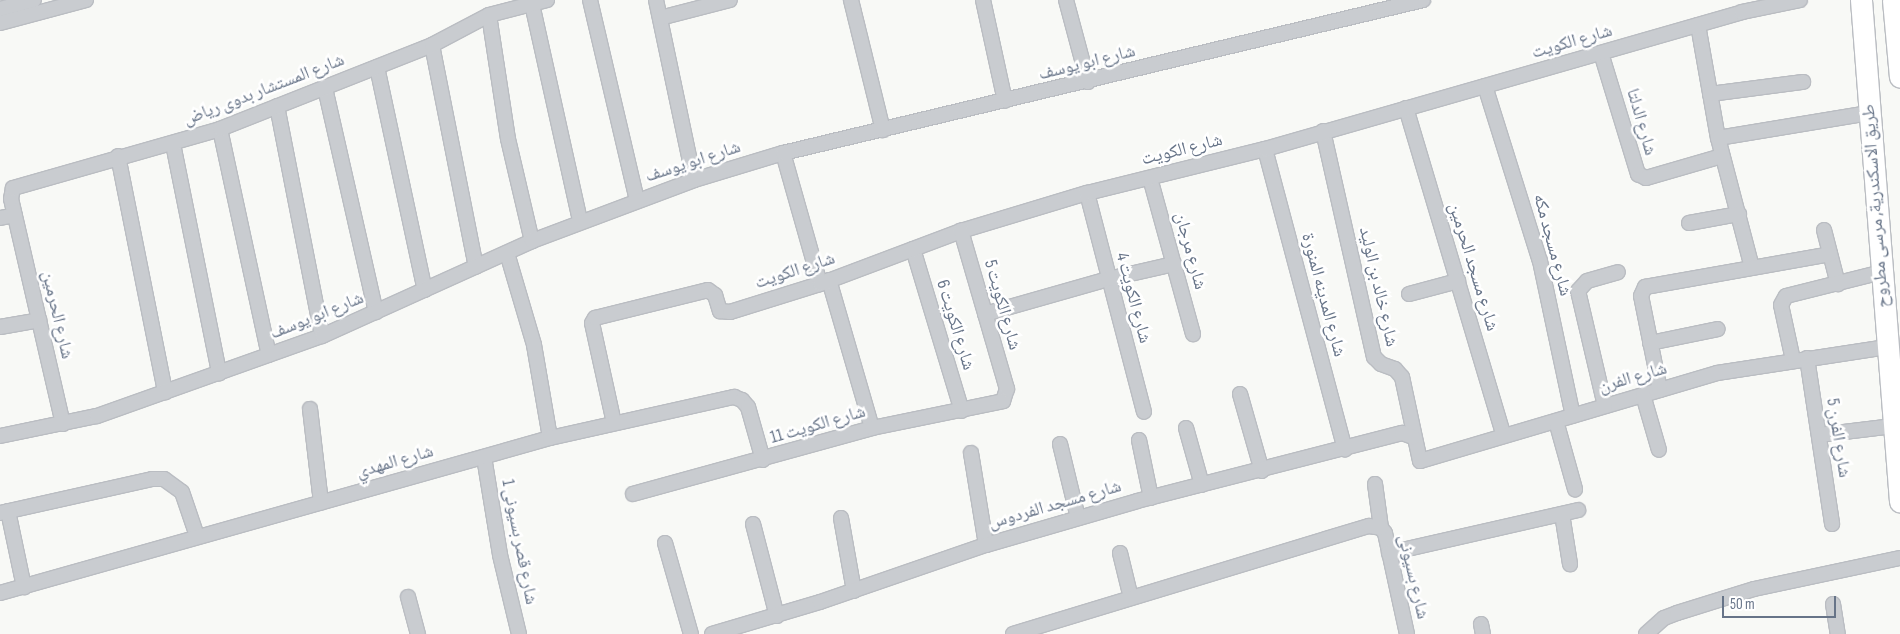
<!DOCTYPE html>
<meta charset="utf-8">
<style>
body{margin:0}
#map{position:relative;width:1900px;height:634px;overflow:hidden;background:#f8f9f6;font-family:"Sofia Sans Condensed","Noto Naskh Arabic",sans-serif}
div>[style]{position:absolute}
.roads{filter:drop-shadow(1px 0 #babdc2) drop-shadow(-1px 0 #babdc2) drop-shadow(0 1px #babdc2) drop-shadow(0 -1px #babdc2)}
.minor>*{height:14px;margin:-7px;padding:0 7px;transform-origin:7px;border-radius:7px;background:#c9ccd0}
.primary>*{height:21px;margin:-10.5px;padding:0 10.5px;transform-origin:10.5px;border-radius:10.5px;background:#fff}
span{translate:-50% -50%;white-space:nowrap;text-align:center;line-height:1.15;-webkit-text-stroke:5px #fff;paint-order:stroke}
.street-label{font-size:18px;color:#677488}
.scale{position:absolute;left:1722px;top:596px;width:114px;height:22px;box-sizing:border-box;border:2px solid #677488;border-top:0;padding-left:6px;font-size:15px;line-height:18px;white-space:nowrap;color:#677488;-webkit-text-stroke:4px #fff;paint-order:stroke}
</style>
<div id="map">
<div class="roads">
<div class="minor">
<i style="left:590px;top:0;width:205px;rotate:76.8deg"></i>
<i style="left:656px;top:0;width:184px;rotate:78.1deg"></i>
<i style="left:851px;top:0;width:134px;rotate:76.2deg"></i>
<i style="left:983px;top:0;width:103px;rotate:77.7deg"></i>
<i style="left:1066px;top:0;width:85px;rotate:75deg"></i>
<i style="left:532px;top:4px;width:222px;rotate:77.5deg"></i>
<i style="left:0;top:9px;width:35px;rotate:-15deg"></i>
<i style="left:489px;top:15px;width:125px;rotate:81.3deg"></i>
<i style="left:508px;top:139px;width:105px;rotate:76.8deg"></i>
<i style="left:660px;top:18px;width:72px;rotate:-14.4deg"></i>
<i style="left:0;top:23px;width:89px;rotate:-15deg"></i>
<i style="left:1698px;top:25px;width:115px;rotate:80deg"></i>
<i style="left:1718px;top:138px;width:134px;rotate:75.3deg"></i>
<i style="left:432px;top:45px;width:226px;rotate:78.8deg"></i>
<i style="left:1601px;top:53px;width:127px;rotate:73deg"></i>
<i style="left:1638px;top:174px;width:9px;rotate:27deg"></i>
<i style="left:1646px;top:178px;width:79px;rotate:-16.1deg"></i>
<i style="left:377px;top:67px;width:228px;rotate:77.9deg"></i>
<i style="left:1485px;top:86px;width:183px;rotate:72.6deg"></i>
<i style="left:1540px;top:261px;width:158px;rotate:78deg"></i>
<i style="left:325px;top:88px;width:230px;rotate:77.2deg"></i>
<i style="left:1710px;top:94px;width:94px;rotate:-7.4deg"></i>
<i style="left:277px;top:106px;width:234px;rotate:78.9deg"></i>
<i style="left:1406px;top:108px;width:342px;rotate:73.4deg"></i>
<i style="left:220px;top:129px;width:231px;rotate:77.8deg"></i>
<i style="left:1323px;top:131px;width:232px;rotate:77.3deg"></i>
<i style="left:1374px;top:357px;width:10px;rotate:45deg"></i>
<i style="left:1381px;top:364px;width:15px;rotate:20deg"></i>
<i style="left:1395px;top:369px;width:11px;rotate:49deg"></i>
<i style="left:1402px;top:377px;width:86px;rotate:77.9deg"></i>
<i style="left:1420px;top:461px;width:310px;rotate:-16.5deg"></i>
<i style="left:1717px;top:373px;width:172px;rotate:-8.7deg"></i>
<i style="left:1718px;top:138px;width:153px;rotate:-9.4deg"></i>
<i style="left:173px;top:144px;width:234px;rotate:78.6deg"></i>
<i style="left:1265px;top:149px;width:311px;rotate:75.1deg"></i>
<i style="left:783px;top:153px;width:136px;rotate:74.2deg"></i>
<i style="left:118px;top:156px;width:241px;rotate:78.7deg"></i>
<i style="left:1150px;top:178px;width:162px;rotate:74.6deg"></i>
<i style="left:1087px;top:193px;width:226px;rotate:75.4deg"></i>
<i style="left:0;top:218px;width:15px;rotate:-11deg"></i>
<i style="left:1689px;top:223px;width:51px;rotate:-10.2deg"></i>
<i style="left:1824px;top:230px;width:56px;rotate:75.5deg"></i>
<i style="left:913px;top:249px;width:169px;rotate:73.2deg"></i>
<i style="left:507px;top:253px;width:96px;rotate:73.6deg"></i>
<i style="left:534px;top:345px;width:94px;rotate:80.2deg"></i>
<i style="left:829px;top:280px;width:154px;rotate:73.8deg"></i>
<i style="left:1409px;top:294px;width:51px;rotate:-14.9deg"></i>
<i style="left:985px;top:314px;width:128px;rotate:-15.9deg"></i>
<i style="left:1108px;top:279px;width:68px;rotate:-12.8deg"></i>
<i style="left:0;top:327px;width:40px;rotate:-10deg"></i>
<i style="left:1650px;top:343px;width:69px;rotate:-11.6deg"></i>
<i style="left:1807px;top:358px;width:168px;rotate:81.4deg"></i>
<i style="left:1793px;top:360px;width:56px;rotate:-102.3deg"></i>
<i style="left:1781px;top:305px;width:10px;rotate:-61deg"></i>
<i style="left:1786px;top:296px;width:99px;rotate:-14deg"></i>
<i style="left:1660px;top:390px;width:96px;rotate:-101.4deg"></i>
<i style="left:1641px;top:296px;width:10px;rotate:-66deg"></i>
<i style="left:1645px;top:287px;width:188px;rotate:-10.1deg"></i>
<i style="left:1240px;top:394px;width:80px;rotate:74.1deg"></i>
<i style="left:1643px;top:395px;width:57px;rotate:73.8deg"></i>
<i style="left:1605px;top:406px;width:118px;rotate:-103.2deg"></i>
<i style="left:1578px;top:291px;width:13px;rotate:-48deg"></i>
<i style="left:1587px;top:281px;width:32px;rotate:-16deg"></i>
<i style="left:310px;top:409px;width:94px;rotate:83.3deg"></i>
<i style="left:1556px;top:421px;width:71px;rotate:74.4deg"></i>
<i style="left:614px;top:423px;width:102px;rotate:-102.4deg"></i>
<i style="left:592px;top:323px;width:6px;rotate:-59deg"></i>
<i style="left:595px;top:318px;width:116px;rotate:-13.9deg"></i>
<i style="left:708px;top:290px;width:9px;rotate:36deg"></i>
<i style="left:715px;top:295px;width:17px;rotate:73deg"></i>
<i style="left:720px;top:311px;width:10px;rotate:6deg"></i>
<i style="left:730px;top:312px;width:94px;rotate:-17.3deg"></i>
<i style="left:820px;top:284px;width:151px;rotate:-20.6deg"></i>
<i style="left:961px;top:231px;width:132px;rotate:-16.8deg"></i>
<i style="left:1087px;top:193px;width:183px;rotate:-13.9deg"></i>
<i style="left:1265px;top:149px;width:496px;rotate:-16deg"></i>
<i style="left:1742px;top:12px;width:59px;rotate:-11.7deg"></i>
<i style="left:63px;top:424px;width:231px;rotate:-103deg"></i>
<i style="left:11px;top:199px;width:11px;rotate:-80deg"></i>
<i style="left:13px;top:188px;width:215px;rotate:-15.9deg"></i>
<i style="left:220px;top:129px;width:228px;rotate:-21.6deg"></i>
<i style="left:432px;top:45px;width:64px;rotate:-27.8deg"></i>
<i style="left:489px;top:15px;width:60px;rotate:-14.5deg"></i>
<i style="left:1186px;top:428px;width:59px;rotate:74.3deg"></i>
<i style="left:1819px;top:435px;width:75px;rotate:-6.9deg"></i>
<i style="left:0;top:436px;width:99px;rotate:-11.7deg"></i>
<i style="left:97px;top:416px;width:239px;rotate:-19.6deg"></i>
<i style="left:322px;top:336px;width:230px;rotate:-24.3deg"></i>
<i style="left:532px;top:241px;width:173px;rotate:-20.6deg"></i>
<i style="left:694px;top:180px;width:93px;rotate:-16.9deg"></i>
<i style="left:783px;top:153px;width:658px;rotate:-13.44deg"></i>
<i style="left:1139px;top:440px;width:59px;rotate:78.3deg"></i>
<i style="left:1060px;top:444px;width:76px;rotate:76.3deg"></i>
<i style="left:971px;top:453px;width:93px;rotate:80.7deg"></i>
<i style="left:484px;top:457px;width:99px;rotate:80.7deg"></i>
<i style="left:500px;top:555px;width:81px;rotate:76.5deg"></i>
<i style="left:1375px;top:484px;width:44px;rotate:82.2deg"></i>
<i style="left:633px;top:494px;width:248px;rotate:-15.4deg"></i>
<i style="left:872px;top:428px;width:134px;rotate:-11.6deg"></i>
<i style="left:1003px;top:401px;width:13px;rotate:-72deg"></i>
<i style="left:1007px;top:389px;width:165px;rotate:-106.2deg"></i>
<i style="left:8px;top:511px;width:78px;rotate:78.1deg"></i>
<i style="left:0;top:513px;width:156px;rotate:-12.6deg"></i>
<i style="left:152px;top:479px;width:12px"></i>
<i style="left:164px;top:479px;width:22px;rotate:36deg"></i>
<i style="left:182px;top:492px;width:46px;rotate:71.2deg"></i>
<i style="left:1562px;top:514px;width:51px;rotate:80.9deg"></i>
<i style="left:841px;top:518px;width:74px;rotate:79.9deg"></i>
<i style="left:753px;top:524px;width:95px;rotate:75.4deg"></i>
<i style="left:1381px;top:528px;width:6px;rotate:51deg"></i>
<i style="left:1385px;top:533px;width:103px;rotate:77.7deg"></i>
<i style="left:665px;top:543px;width:95px;rotate:74.1deg"></i>
<i style="left:1120px;top:553px;width:46px;rotate:76.3deg"></i>
<i style="left:1389px;top:553px;width:194px;rotate:-12.8deg"></i>
<i style="left:0;top:593px;width:571px;rotate:-15.74deg"></i>
<i style="left:550px;top:438px;width:189px;rotate:-12.6deg"></i>
<i style="left:734px;top:397px;width:9px;rotate:21deg"></i>
<i style="left:742px;top:400px;width:9px;rotate:49deg"></i>
<i style="left:748px;top:407px;width:55px;rotate:74.2deg"></i>
<i style="left:408px;top:597px;width:38px;rotate:75deg"></i>
<i style="left:1833px;top:604px;width:30px;rotate:81deg"></i>
<i style="left:1481px;top:624px;width:10px;rotate:79deg"></i>
<i style="left:712px;top:634px;width:113px;rotate:-16.5deg"></i>
<i style="left:820px;top:602px;width:176px;rotate:-19deg"></i>
<i style="left:986px;top:545px;width:157px;rotate:-16.2deg"></i>
<i style="left:1137px;top:501px;width:274px;rotate:-14.4deg"></i>
<i style="left:1402px;top:433px;width:12px;rotate:20deg"></i>
<i style="left:1013px;top:634px;width:372px;rotate:-16.9deg"></i>
<i style="left:1369px;top:526px;width:12px;rotate:9deg"></i>
<i style="left:1646px;top:634px;width:24px;rotate:-42deg"></i>
<i style="left:1664px;top:618px;width:14px;rotate:-21deg"></i>
<i style="left:1677px;top:613px;width:81px;rotate:-17.3deg"></i>
<i style="left:1754px;top:589px;width:149px;rotate:-12deg"></i>
</div>
<div class="primary">
<i style="left:1861px;top:0;width:503px;rotate:85.55deg"></i>
<i style="left:1893px;top:0;width:77px;rotate:84.8deg"></i>
</div>
</div>
<div class="street-label">
<span style="left:1572px;top:42px;rotate:-16deg">شارع الكويت</span>
<span style="left:1087px;top:63px;rotate:-14deg">شارع ابو يوسف</span>
<span style="left:264px;top:90px;rotate:-21deg">شارع المستشار بدوى رياض</span>
<span style="left:1641px;top:122px;rotate:74deg">شارع الدلتا</span>
<span style="left:1182px;top:150px;rotate:-14deg">شارع الكويت</span>
<span style="left:693px;top:162px;rotate:-18deg">شارع ابو يوسف</span>
<span style="left:1876px;top:206px;rotate:-94deg">طريق الاسكندرية, مرسى مطروح</span>
<span style="left:1552px;top:245px;rotate:75deg">شارع مسجد مكه</span>
<span style="left:1190px;top:251px;rotate:75deg">شارع مرجان</span>
<span style="left:1473px;top:267px;rotate:73deg">شارع مسجد الحرمين</span>
<span style="left:795px;top:271px;rotate:-18deg">شارع الكويت</span>
<span style="left:1378px;top:287px;rotate:77deg">شارع خالد بن الوليد</span>
<span style="left:1323px;top:295px;rotate:75deg">شارع المدينه المنورة</span>
<span style="left:1133px;top:298px;rotate:75deg">شارع الكويت 4</span>
<span style="left:1002px;top:305px;rotate:74deg">شارع الكويت 5</span>
<span style="left:57px;top:315px;rotate:77deg">شارع الحرمين</span>
<span style="left:317px;top:316px;rotate:-22deg">شارع ابو يوسف</span>
<span style="left:955px;top:325px;rotate:73deg">شارع الكويت 6</span>
<span style="left:1633px;top:378px;rotate:-16deg">شارع الفرن</span>
<span style="left:818px;top:425px;rotate:-16deg">شارع الكويت 11</span>
<span style="left:1838px;top:438px;rotate:81deg">شارع الفرن 5</span>
<span style="left:395px;top:462px;rotate:-16deg">شارع المهدي</span>
<span style="left:1055px;top:505px;rotate:-16deg">شارع مسجد الفردوس</span>
<span style="left:519px;top:542px;rotate:79deg">شارع قصر بسيونى 1</span>
<span style="left:1413px;top:577px;rotate:77deg">شارع بسيونى</span>
</div>
<div class="scale">50 m</div>
</div>
